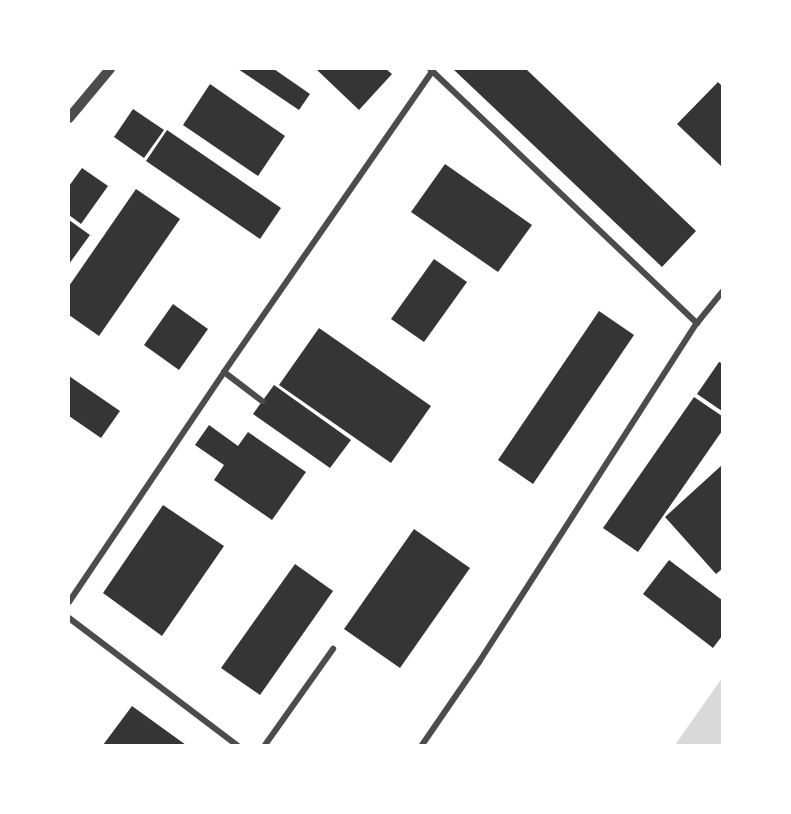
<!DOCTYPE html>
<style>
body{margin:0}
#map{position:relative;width:791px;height:814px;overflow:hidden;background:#fff;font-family:Overpass,sans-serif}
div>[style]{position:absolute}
.water>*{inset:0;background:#d9d9d9}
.building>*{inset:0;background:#353535}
.minor>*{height:6px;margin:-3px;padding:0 3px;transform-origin:3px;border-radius:3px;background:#4c4c4c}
.tertiary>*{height:10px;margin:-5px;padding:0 5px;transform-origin:5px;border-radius:5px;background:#4c4c4c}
span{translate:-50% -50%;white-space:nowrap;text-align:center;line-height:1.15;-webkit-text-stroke:4.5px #fff;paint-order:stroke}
.frame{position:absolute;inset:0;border:70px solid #fff;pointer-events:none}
</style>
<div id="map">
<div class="water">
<i style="clip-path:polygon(722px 678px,722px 745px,675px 745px)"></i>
</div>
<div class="building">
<i style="clip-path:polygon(238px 69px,274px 69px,310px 94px,299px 110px)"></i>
<i style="clip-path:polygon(316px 69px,386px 69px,392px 74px,359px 110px)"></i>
<i style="clip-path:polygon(453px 69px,526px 69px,696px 231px,662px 267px)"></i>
<i style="clip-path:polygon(718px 82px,722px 86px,722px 167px,677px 124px)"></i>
<i style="clip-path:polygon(210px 84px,285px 136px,258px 176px,183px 125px)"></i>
<i style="clip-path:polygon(133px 109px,164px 130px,144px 158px,114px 137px)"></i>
<i style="clip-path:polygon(167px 130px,281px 208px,260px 239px,146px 161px)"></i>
<i style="clip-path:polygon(445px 164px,532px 225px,498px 272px,411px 212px)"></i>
<i style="clip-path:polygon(82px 168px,108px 186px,81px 224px,69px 215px,69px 186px)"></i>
<i style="clip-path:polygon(136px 189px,180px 219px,99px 336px,69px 315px,69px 286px)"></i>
<i style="clip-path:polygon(69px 220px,90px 235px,69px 264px)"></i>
<i style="clip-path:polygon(434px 259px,467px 282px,424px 342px,391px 319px)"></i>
<i style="clip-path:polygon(173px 304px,208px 329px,179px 370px,144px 345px)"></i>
<i style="clip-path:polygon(599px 311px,634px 335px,533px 484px,498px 460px)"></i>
<i style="clip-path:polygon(319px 328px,431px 406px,391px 463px,279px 385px)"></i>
<i style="clip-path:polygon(719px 362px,722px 363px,722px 411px,697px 394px)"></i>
<i style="clip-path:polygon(69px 376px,120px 411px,101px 438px,69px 416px)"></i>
<i style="clip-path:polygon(274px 385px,351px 440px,330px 468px,253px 414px)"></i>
<i style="clip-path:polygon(694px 397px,722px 416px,722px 431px,638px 552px,603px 528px)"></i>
<i style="clip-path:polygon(209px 425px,238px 446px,248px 432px,306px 472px,272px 520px,214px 480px,224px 465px,195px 445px)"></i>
<i style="clip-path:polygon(722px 465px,722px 569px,716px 574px,665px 517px)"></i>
<i style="clip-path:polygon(163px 505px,224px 546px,162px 636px,103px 593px)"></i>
<i style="clip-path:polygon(414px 529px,470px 568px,400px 668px,344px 629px)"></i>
<i style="clip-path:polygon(669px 560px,722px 600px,722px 636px,713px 648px,643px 594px)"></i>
<i style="clip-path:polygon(295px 564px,333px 591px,260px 695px,221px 668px)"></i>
<i style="clip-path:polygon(132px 706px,186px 745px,103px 745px)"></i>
</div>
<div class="minor">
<i style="left:430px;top:69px;width:369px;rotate:43.6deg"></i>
<i style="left:224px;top:372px;width:48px;rotate:37.3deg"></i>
<i style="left:69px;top:602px;width:277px;rotate:-56deg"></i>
<i style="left:224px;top:372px;width:365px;rotate:-55.3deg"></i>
<i style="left:69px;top:618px;width:211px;rotate:37.1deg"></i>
<i style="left:265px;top:745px;width:118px;rotate:-54.7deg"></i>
<i style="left:422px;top:745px;width:101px;rotate:-55.5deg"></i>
<i style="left:479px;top:662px;width:403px;rotate:-57.3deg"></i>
<i style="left:697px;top:323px;width:40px;rotate:-51deg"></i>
</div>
<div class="tertiary">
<i style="left:69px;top:118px;width:64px;rotate:-50.1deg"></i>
</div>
<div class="frame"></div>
</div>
